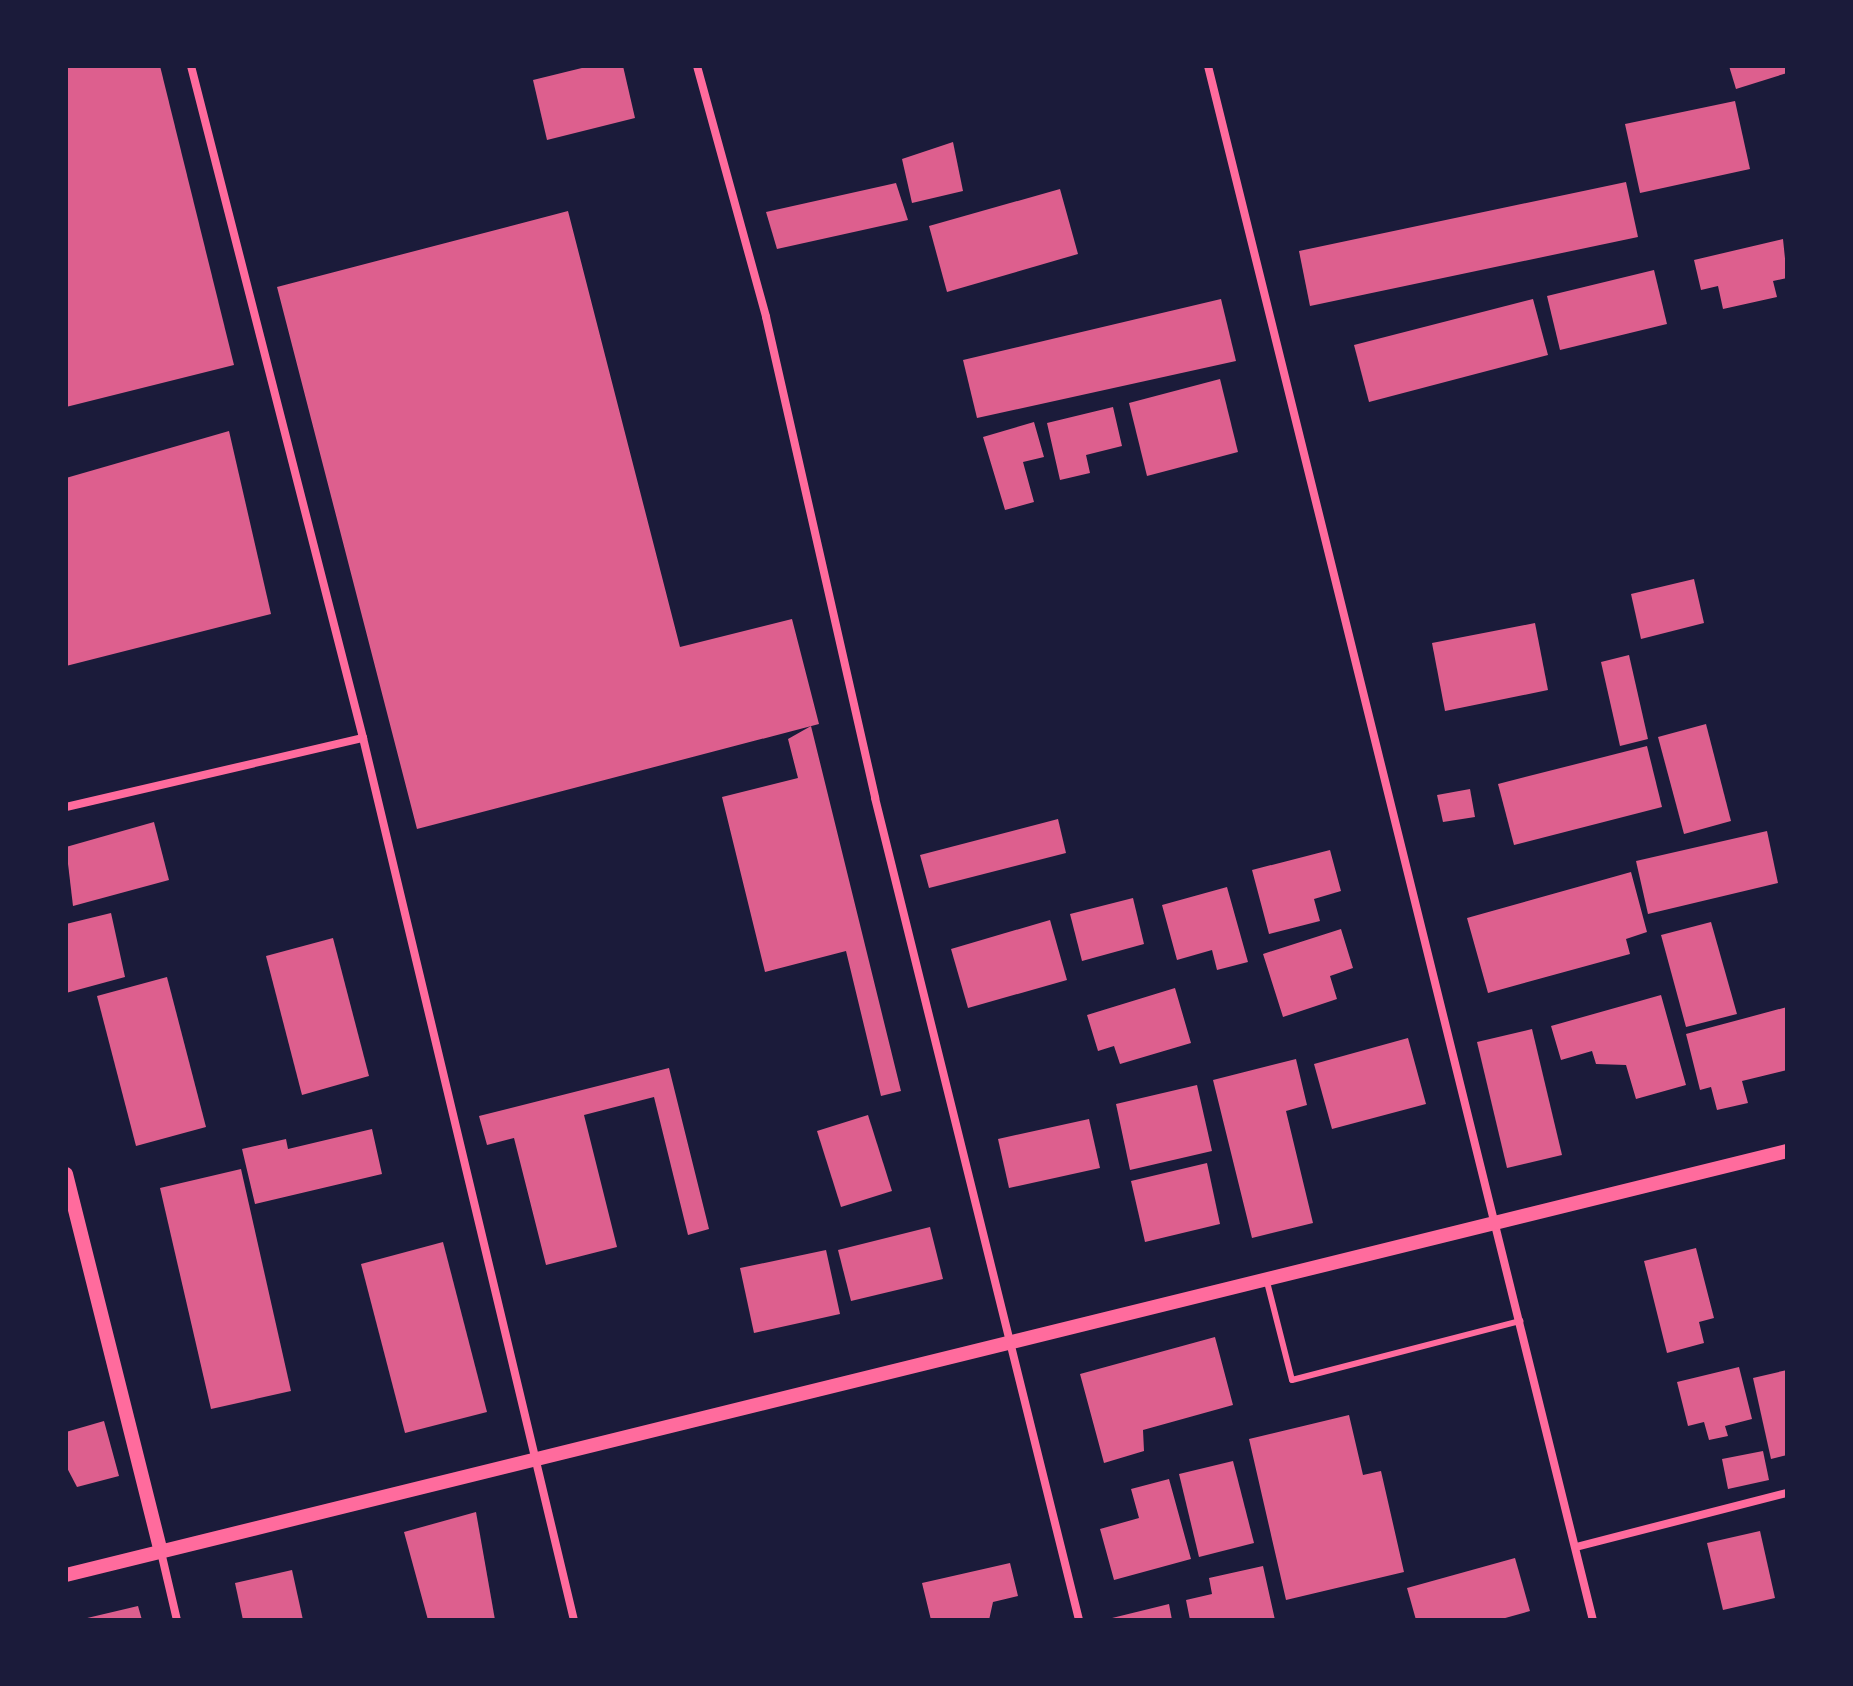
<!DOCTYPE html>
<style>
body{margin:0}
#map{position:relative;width:1853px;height:1686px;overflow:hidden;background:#1b1b3a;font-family:"PT Serif",serif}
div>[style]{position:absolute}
.building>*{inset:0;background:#dd5f8e}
.service>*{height:6px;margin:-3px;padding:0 3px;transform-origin:3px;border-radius:3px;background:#ff6b9d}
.minor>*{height:8px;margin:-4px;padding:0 4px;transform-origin:4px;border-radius:4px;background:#ff6b9d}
.tertiary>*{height:14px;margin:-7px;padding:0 7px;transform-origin:7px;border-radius:7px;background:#ff6b9d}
span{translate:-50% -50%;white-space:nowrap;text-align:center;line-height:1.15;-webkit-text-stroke:6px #1b1b3a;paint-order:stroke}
.frame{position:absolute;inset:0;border:68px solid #1b1b3a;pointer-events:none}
</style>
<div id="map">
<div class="building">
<i style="clip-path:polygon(66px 66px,160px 66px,234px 365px,66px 407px)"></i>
<i style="clip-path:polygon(590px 66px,623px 66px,635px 118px,547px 140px,533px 80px)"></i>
<i style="clip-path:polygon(1729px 66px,1787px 66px,1787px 73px,1736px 89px)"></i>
<i style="clip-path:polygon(1735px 101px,1750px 169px,1640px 193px,1625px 124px)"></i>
<i style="clip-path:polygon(953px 142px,963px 191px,912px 203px,902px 159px)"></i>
<i style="clip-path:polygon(1626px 182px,1638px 237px,1310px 306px,1299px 251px)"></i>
<i style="clip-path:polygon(896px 183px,908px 220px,777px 249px,766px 212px)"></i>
<i style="clip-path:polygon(1060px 189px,1078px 254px,947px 292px,929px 226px)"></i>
<i style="clip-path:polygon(568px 211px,680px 647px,792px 619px,819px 724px,417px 829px,277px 287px)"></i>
<i style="clip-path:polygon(1783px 239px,1787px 278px,1773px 281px,1777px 297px,1723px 309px,1718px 286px,1701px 290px,1694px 260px)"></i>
<i style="clip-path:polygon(1654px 270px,1667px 324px,1560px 350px,1547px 296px)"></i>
<i style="clip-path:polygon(1221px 299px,1236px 361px,977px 418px,963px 360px)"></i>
<i style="clip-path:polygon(1533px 299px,1548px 355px,1369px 402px,1354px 345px)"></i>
<i style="clip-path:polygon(1220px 379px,1238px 452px,1147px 476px,1129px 403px)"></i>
<i style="clip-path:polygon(1113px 407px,1122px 446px,1086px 455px,1090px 473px,1060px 480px,1047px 423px)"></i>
<i style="clip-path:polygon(1034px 422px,1044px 457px,1023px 462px,1034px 502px,1005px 510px,983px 437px)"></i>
<i style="clip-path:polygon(229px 431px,271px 614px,66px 666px,66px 478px)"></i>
<i style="clip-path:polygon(1694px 579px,1704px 623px,1641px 639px,1631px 594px)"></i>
<i style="clip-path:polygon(1535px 623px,1548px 690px,1445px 711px,1432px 643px)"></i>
<i style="clip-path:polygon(1629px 655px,1648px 739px,1620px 746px,1601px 662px)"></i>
<i style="clip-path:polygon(1706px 724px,1731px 821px,1684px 834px,1658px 737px)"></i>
<i style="clip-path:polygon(811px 726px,901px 1091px,881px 1096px,846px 951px,765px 972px,722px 797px,798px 778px,788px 739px)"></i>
<i style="clip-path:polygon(1647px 746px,1662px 807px,1514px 845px,1498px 784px)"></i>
<i style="clip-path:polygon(1470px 789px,1475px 817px,1443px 822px,1437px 795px)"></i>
<i style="clip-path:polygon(1058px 819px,1066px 853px,929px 888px,920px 855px)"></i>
<i style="clip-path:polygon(154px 822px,169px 880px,73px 906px,66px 847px)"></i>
<i style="clip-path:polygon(1767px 831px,1778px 883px,1648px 914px,1636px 861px)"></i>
<i style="clip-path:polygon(1330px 850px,1341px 891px,1314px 899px,1320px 921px,1269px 934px,1252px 870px)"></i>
<i style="clip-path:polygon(1631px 872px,1647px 932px,1626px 939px,1630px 954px,1488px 993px,1467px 918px)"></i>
<i style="clip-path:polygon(1227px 887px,1248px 962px,1217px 970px,1212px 950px,1177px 960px,1162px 905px)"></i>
<i style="clip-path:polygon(1133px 898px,1144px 944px,1082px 961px,1070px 914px)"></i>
<i style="clip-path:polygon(111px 913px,125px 977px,66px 993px,66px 924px)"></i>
<i style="clip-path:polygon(1050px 920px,1067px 980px,968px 1008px,951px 949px)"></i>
<i style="clip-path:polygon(1711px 922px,1737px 1014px,1686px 1027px,1661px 935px)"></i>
<i style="clip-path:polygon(1341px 929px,1353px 968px,1330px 976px,1337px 999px,1283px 1017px,1263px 954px)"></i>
<i style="clip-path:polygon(333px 938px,369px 1076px,302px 1095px,266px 956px)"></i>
<i style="clip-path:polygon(167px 977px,206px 1127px,136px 1146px,97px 996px)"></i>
<i style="clip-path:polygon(1175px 988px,1191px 1043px,1120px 1064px,1114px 1046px,1098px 1051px,1087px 1015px)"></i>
<i style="clip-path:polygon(1661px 995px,1686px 1085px,1636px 1099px,1626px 1065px,1596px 1064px,1592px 1051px,1561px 1060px,1551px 1026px)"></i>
<i style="clip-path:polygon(1787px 1007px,1787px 1070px,1742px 1081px,1748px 1103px,1717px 1110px,1711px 1087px,1700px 1090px,1686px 1034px)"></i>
<i style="clip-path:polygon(1532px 1029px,1562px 1155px,1507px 1168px,1477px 1042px)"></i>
<i style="clip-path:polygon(1408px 1038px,1426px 1104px,1332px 1129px,1314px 1064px)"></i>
<i style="clip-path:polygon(1296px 1059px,1307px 1105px,1286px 1111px,1313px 1223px,1252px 1238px,1213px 1080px)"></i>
<i style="clip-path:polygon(669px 1068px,709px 1229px,688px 1235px,654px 1097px,584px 1115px,617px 1247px,546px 1265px,514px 1138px,487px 1145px,479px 1116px)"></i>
<i style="clip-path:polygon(1197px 1085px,1212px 1151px,1130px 1170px,1116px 1104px)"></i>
<i style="clip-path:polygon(868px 1115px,892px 1191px,841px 1207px,817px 1131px)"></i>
<i style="clip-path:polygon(1089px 1119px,1100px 1168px,1009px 1188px,998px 1139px)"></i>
<i style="clip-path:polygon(372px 1129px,382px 1174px,255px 1204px,242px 1149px,286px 1139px,288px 1149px)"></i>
<i style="clip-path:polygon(1207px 1163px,1220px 1224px,1145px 1242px,1131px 1181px)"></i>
<i style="clip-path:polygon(241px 1169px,291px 1391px,211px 1409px,160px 1188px)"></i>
<i style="clip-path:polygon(930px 1227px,943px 1279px,851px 1301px,838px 1250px)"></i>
<i style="clip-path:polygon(443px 1242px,487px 1412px,405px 1433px,361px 1264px)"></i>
<i style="clip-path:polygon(1696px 1248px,1714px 1318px,1699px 1322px,1704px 1343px,1667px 1353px,1644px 1261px)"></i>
<i style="clip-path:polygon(826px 1250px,840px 1314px,754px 1333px,740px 1268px)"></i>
<i style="clip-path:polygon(1215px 1337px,1233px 1405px,1143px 1430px,1144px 1451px,1104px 1463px,1080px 1374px)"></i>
<i style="clip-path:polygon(1739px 1367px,1752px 1419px,1725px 1426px,1728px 1436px,1709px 1440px,1704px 1422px,1688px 1426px,1677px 1382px)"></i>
<i style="clip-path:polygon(1787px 1370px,1787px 1455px,1771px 1459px,1753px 1378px)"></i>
<i style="clip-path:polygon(1349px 1415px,1363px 1475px,1381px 1471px,1404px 1572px,1286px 1600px,1249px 1439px)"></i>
<i style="clip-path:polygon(104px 1421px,119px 1476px,77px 1487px,66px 1466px,66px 1432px)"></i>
<i style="clip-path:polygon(1763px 1451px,1769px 1480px,1728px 1489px,1722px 1459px)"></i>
<i style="clip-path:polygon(1233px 1461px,1254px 1543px,1199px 1557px,1179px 1474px)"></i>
<i style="clip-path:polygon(1169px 1479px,1191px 1559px,1114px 1580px,1100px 1529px,1139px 1518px,1131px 1489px)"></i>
<i style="clip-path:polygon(476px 1512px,495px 1620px,428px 1620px,404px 1532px)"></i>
<i style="clip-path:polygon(1760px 1531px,1775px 1598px,1723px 1610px,1707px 1543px)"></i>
<i style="clip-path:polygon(1515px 1558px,1530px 1611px,1498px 1620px,1416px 1620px,1407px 1588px)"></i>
<i style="clip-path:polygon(1010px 1563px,1018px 1596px,993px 1602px,989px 1620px,931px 1620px,922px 1583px)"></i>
<i style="clip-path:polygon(1263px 1566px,1275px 1620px,1190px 1620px,1186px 1600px,1212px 1594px,1209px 1578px)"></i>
<i style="clip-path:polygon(292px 1570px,303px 1620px,243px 1620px,235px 1583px)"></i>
<i style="clip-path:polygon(1169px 1604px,1172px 1620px,1108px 1620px,1108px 1619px)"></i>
<i style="clip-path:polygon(138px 1606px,142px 1620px,84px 1620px,83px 1619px)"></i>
</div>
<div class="service">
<i style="left:1267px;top:1282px;width:101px;rotate:75.7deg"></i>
<i style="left:1292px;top:1380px;width:236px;rotate:-14.5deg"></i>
</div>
<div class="minor">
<i style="left:191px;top:66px;width:694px;rotate:75.64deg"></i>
<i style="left:363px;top:738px;width:907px;rotate:76.55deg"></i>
<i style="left:697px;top:66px;width:260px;rotate:74.6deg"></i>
<i style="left:766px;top:317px;width:493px;rotate:77.2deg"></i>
<i style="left:875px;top:798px;width:847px;rotate:76.06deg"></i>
<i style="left:1208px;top:66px;width:1601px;rotate:76.09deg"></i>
<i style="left:66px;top:807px;width:305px;rotate:-13.1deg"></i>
<i style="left:1576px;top:1547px;width:218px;rotate:-14.4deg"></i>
<i style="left:161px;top:1552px;width:70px;rotate:76.8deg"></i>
</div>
<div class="tertiary">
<i style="left:66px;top:1174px;width:390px;rotate:75.9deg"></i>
<i style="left:66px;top:1575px;width:1772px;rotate:-13.84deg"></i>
</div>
<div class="frame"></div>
</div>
